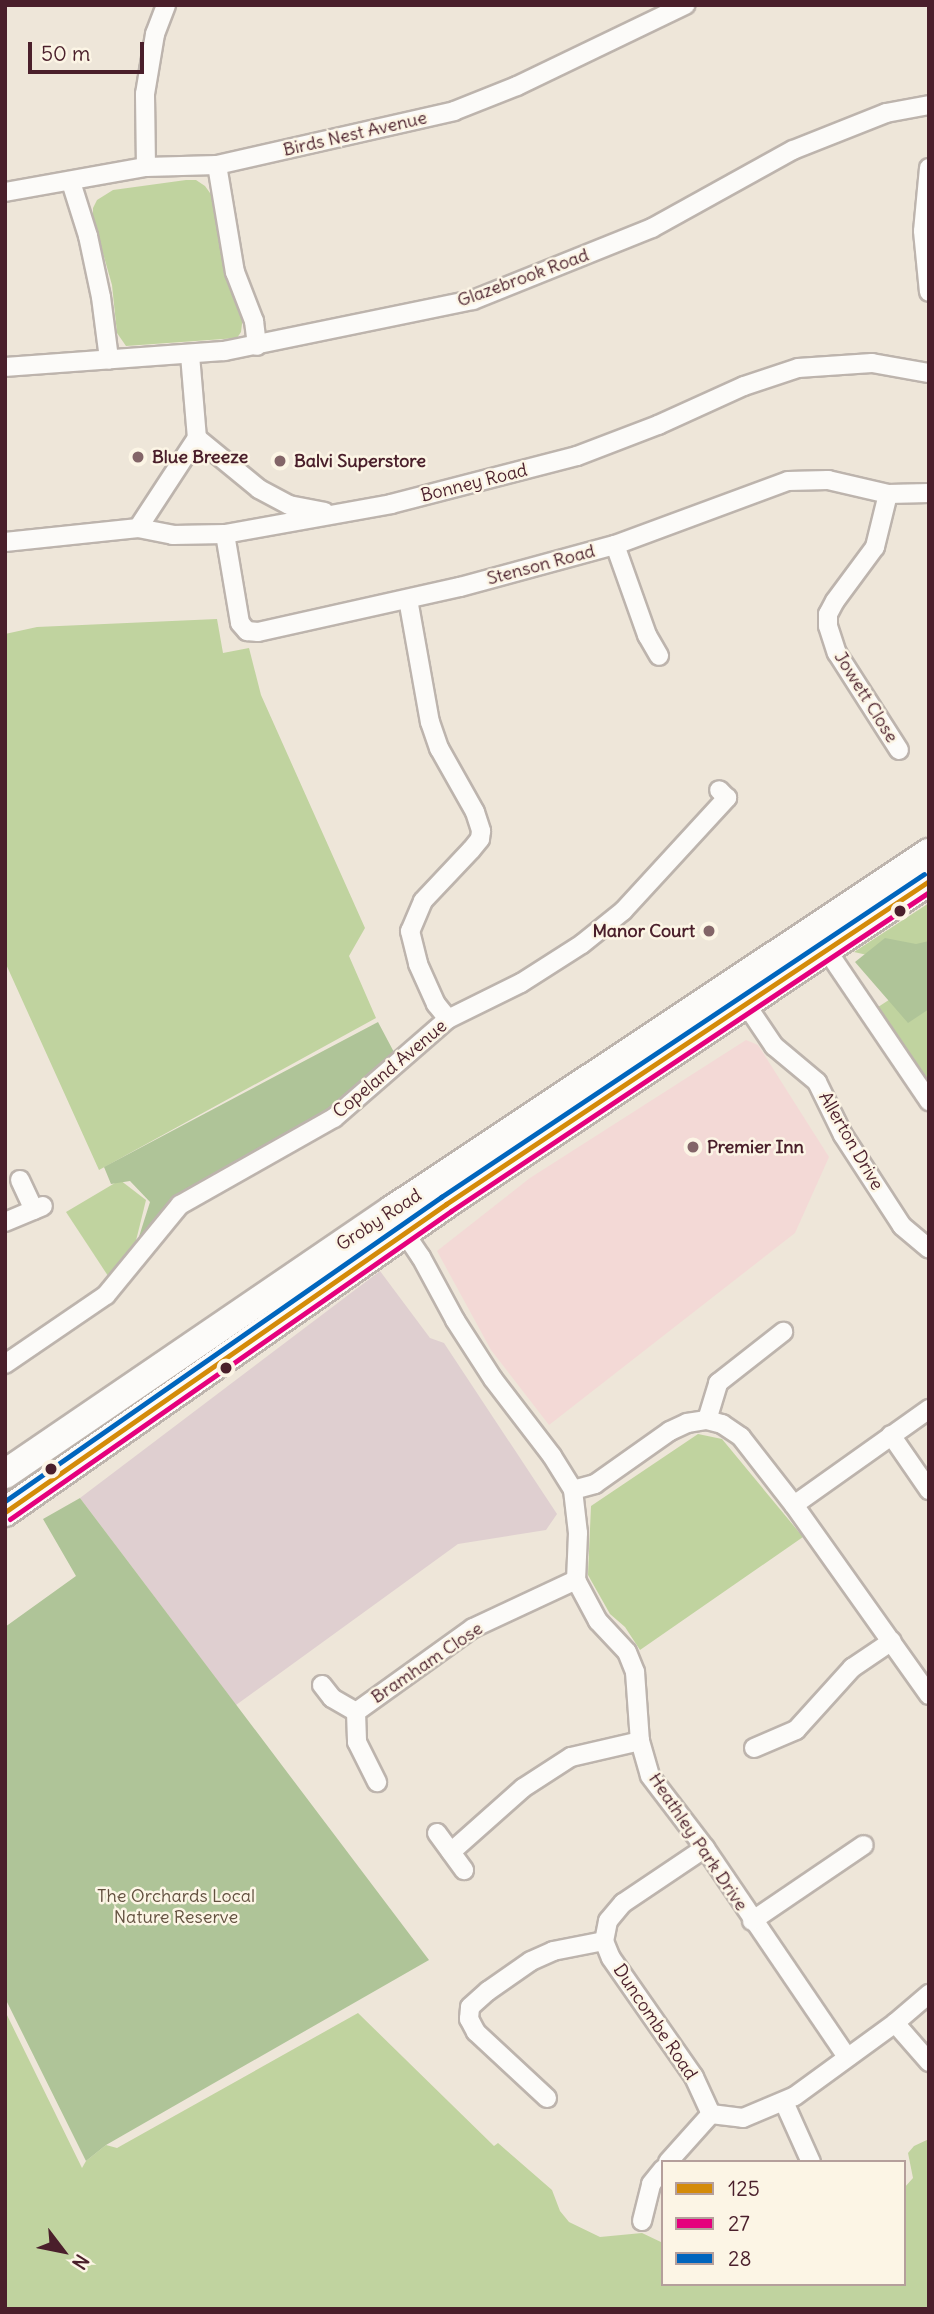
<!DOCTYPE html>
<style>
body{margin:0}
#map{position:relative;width:934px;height:2314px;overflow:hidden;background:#eee6d9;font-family:Delius,sans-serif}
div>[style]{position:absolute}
.built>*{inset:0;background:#f3d9d6}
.industrial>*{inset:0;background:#dfcfd0}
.green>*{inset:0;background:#c0d39f}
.forest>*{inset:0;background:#afc498}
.roads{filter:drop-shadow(2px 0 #bdb4ad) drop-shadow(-2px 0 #bdb4ad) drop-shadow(0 2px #bdb4ad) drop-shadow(0 -2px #bdb4ad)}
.minor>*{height:18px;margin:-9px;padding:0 9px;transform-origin:9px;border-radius:9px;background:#fcfbf9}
.primary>*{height:28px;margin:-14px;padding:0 14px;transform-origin:14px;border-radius:14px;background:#fcfbf9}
.bus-1>*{height:5px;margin:-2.5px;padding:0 2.5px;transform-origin:2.5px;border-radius:2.5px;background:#d48b09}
.bus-2>*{height:5px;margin:-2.5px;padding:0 2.5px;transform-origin:2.5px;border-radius:2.5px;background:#e5007d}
.bus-3>*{height:5px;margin:-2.5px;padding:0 2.5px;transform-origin:2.5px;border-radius:2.5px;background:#0065bd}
.dots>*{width:19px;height:19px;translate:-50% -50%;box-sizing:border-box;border:4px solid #fcf5e5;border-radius:50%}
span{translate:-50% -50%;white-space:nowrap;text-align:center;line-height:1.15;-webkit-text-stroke:5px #fcf5e5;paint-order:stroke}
.street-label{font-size:18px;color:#4a1f2b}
.poi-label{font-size:18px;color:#4a1f2b;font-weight:700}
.left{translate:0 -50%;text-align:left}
.right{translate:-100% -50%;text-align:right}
.park-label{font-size:18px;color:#62503f}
.frame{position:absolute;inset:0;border:7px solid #4a1f2b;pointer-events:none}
.legend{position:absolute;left:661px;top:2160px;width:245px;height:126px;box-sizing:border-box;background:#fcf5e5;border:2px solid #b59f9b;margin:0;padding:9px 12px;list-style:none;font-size:21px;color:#4a1f2b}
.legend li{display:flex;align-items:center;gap:14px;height:35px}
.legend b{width:35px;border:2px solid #b59f9b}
.north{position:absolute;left:28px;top:2216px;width:70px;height:70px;-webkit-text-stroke:5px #fcf5e5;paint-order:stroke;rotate:122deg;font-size:19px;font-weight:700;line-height:28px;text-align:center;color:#4a1f2b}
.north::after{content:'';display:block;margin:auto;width:24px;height:32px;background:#4a1f2b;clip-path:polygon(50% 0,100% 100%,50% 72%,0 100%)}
.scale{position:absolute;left:28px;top:42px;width:116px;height:32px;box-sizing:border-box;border:4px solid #4a1f2b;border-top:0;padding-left:9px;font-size:21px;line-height:24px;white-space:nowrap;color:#4a1f2b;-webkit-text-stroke:5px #fcf5e5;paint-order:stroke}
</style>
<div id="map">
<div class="built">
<i style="clip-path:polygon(746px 1040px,758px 1045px,829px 1157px,795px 1233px,549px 1425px,491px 1350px,437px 1251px,530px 1178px)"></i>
</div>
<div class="industrial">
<i style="clip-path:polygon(380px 1271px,430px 1338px,444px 1343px,557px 1514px,546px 1530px,458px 1544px,236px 1705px,80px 1498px)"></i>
</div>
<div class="green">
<i style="clip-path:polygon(186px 180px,196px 180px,205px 186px,215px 200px,223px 258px,243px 316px,241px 332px,237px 338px,126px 346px,117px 333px,112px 285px,93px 218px,93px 208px,97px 200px,113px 190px)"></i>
<i style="clip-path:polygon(217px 619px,223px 653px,249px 648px,261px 695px,365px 928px,349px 956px,376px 1018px,99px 1170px,5px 962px,5px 634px,37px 627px)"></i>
<i style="clip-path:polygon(929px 903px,929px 969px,854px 952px)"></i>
<i style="clip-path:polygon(929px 974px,929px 1085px,875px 1009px)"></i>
<i style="clip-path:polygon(120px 1180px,146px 1200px,130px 1265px,114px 1285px,66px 1212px)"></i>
<i style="clip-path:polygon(698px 1434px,722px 1439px,803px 1537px,640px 1650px,625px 1627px,610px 1614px,588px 1575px,591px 1506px)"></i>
<i style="clip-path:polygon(5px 2011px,82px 2168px,86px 2161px,106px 2145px,117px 2148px,358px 2013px,494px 2146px,498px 2143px,552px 2190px,560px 2211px,569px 2222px,600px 2237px,642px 2233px,663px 2243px,663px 2284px,904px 2284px,904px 2188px,913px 2178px,908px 2153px,914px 2146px,929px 2139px,929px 2309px,5px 2309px)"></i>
</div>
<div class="forest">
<i style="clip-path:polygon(885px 938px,916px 944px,929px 941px,929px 1009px,908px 1023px,855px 962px)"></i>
<i style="clip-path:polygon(378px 1022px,396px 1056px,375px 1082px,183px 1203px,130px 1265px,150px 1202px,130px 1181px,111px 1184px,104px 1167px)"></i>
<i style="clip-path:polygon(80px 1498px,429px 1960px,106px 2145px,86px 2161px,5px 1998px,5px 1627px,76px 1576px,43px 1519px)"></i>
</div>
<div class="roads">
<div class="minor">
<i style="left:217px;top:165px;width:109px;rotate:80.5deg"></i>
<i style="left:235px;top:272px;width:53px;rotate:68.8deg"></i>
<i style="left:254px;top:321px;width:25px;rotate:83deg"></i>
<i style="left:146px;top:167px;width:73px;rotate:-90.8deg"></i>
<i style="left:145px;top:94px;width:61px;rotate:-80.5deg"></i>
<i style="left:155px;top:34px;width:31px;rotate:-69deg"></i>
<i style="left:929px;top:168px;width:63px;rotate:95.4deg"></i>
<i style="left:923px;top:231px;width:61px;rotate:84.4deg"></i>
<i style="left:71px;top:182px;width:57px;rotate:72.5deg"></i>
<i style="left:88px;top:236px;width:62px;rotate:78deg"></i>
<i style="left:101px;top:297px;width:63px;rotate:82.6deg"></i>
<i style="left:5px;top:192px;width:143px;rotate:-10.1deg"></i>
<i style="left:146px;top:167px;width:71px;rotate:-1.6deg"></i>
<i style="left:217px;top:165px;width:243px;rotate:-12.8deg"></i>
<i style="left:454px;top:111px;width:68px;rotate:-21.6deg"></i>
<i style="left:517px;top:86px;width:187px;rotate:-25.7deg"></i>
<i style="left:190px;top:355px;width:83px;rotate:85.2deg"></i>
<i style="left:197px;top:438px;width:80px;rotate:39.4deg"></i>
<i style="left:259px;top:489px;width:34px;rotate:28deg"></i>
<i style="left:289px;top:505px;width:36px;rotate:11deg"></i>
<i style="left:5px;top:367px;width:220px;rotate:-4.2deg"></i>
<i style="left:224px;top:351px;width:254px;rotate:-11.6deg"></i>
<i style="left:473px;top:300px;width:193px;rotate:-21.9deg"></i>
<i style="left:652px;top:228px;width:161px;rotate:-29deg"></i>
<i style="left:793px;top:150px;width:100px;rotate:-21.7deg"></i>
<i style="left:886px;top:113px;width:44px;rotate:-10.5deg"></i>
<i style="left:888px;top:494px;width:55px;rotate:103.8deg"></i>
<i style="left:875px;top:547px;width:67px;rotate:126.5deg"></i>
<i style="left:835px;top:601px;width:15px;rotate:118deg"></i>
<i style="left:828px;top:614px;width:12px;rotate:90deg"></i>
<i style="left:828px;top:626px;width:28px;rotate:72deg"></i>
<i style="left:837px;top:653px;width:115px;rotate:57.4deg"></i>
<i style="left:138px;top:528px;width:108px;rotate:-56.8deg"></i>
<i style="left:225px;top:534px;width:90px;rotate:80.4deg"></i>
<i style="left:240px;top:623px;width:11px;rotate:49deg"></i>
<i style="left:247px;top:631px;width:11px;rotate:5deg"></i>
<i style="left:258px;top:632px;width:207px;rotate:-12.6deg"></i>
<i style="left:460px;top:587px;width:161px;rotate:-15.2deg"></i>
<i style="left:615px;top:545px;width:184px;rotate:-20.3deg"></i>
<i style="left:788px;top:481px;width:40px;rotate:-1.4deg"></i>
<i style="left:828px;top:480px;width:62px;rotate:13.1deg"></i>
<i style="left:888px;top:494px;width:41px;rotate:-1.4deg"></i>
<i style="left:5px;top:542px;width:134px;rotate:-6deg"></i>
<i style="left:138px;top:528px;width:36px;rotate:11deg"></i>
<i style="left:173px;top:535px;width:52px;rotate:-1.1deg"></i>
<i style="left:225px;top:534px;width:169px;rotate:-10.2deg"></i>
<i style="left:391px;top:504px;width:192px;rotate:-14.5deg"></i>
<i style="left:577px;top:456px;width:87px;rotate:-20.9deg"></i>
<i style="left:658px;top:425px;width:94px;rotate:-24.4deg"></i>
<i style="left:744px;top:386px;width:57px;rotate:-18.4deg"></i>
<i style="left:798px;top:368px;width:74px;rotate:-3.9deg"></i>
<i style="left:872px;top:363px;width:58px;rotate:10deg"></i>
<i style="left:615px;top:545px;width:96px;rotate:70.4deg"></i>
<i style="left:647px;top:635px;width:24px;rotate:60deg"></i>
<i style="left:408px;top:599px;width:125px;rotate:79.9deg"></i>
<i style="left:430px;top:722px;width:28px;rotate:71deg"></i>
<i style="left:439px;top:748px;width:73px;rotate:60.6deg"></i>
<i style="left:475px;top:812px;width:20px;rotate:72deg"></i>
<i style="left:481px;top:831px;width:8px;rotate:97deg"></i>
<i style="left:480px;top:839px;width:14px;rotate:129deg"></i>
<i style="left:471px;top:850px;width:70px;rotate:133.3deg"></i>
<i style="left:423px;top:901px;width:33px;rotate:113deg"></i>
<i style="left:410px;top:931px;width:34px;rotate:76deg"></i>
<i style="left:418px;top:964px;width:44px;rotate:65.8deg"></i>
<i style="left:436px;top:1004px;width:19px;rotate:51deg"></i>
<i style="left:826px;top:949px;width:184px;rotate:55.9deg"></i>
<i style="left:745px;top:1003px;width:52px;rotate:56deg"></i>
<i style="left:774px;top:1046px;width:56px;rotate:39.9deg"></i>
<i style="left:817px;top:1082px;width:59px;rotate:63.9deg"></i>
<i style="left:843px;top:1135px;width:108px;rotate:57deg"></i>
<i style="left:902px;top:1226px;width:35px;rotate:40deg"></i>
<i style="left:20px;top:1180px;width:33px;rotate:65deg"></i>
<i style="left:5px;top:1222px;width:41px;rotate:-22.8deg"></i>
<i style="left:397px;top:1229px;width:11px;rotate:34deg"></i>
<i style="left:406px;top:1235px;width:27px;rotate:56deg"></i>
<i style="left:421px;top:1257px;width:72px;rotate:61.6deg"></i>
<i style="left:455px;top:1320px;width:70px;rotate:57.2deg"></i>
<i style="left:493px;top:1379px;width:97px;rotate:52.5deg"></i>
<i style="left:552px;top:1456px;width:40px;rotate:58deg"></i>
<i style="left:573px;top:1490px;width:43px;rotate:83.4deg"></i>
<i style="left:578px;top:1533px;width:47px;rotate:92.4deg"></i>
<i style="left:576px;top:1580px;width:47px;rotate:61.8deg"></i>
<i style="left:598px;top:1621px;width:42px;rotate:46.9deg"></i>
<i style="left:627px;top:1652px;width:22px;rotate:68deg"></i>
<i style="left:635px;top:1672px;width:69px;rotate:85.9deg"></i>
<i style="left:640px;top:1741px;width:36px;rotate:74deg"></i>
<i style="left:650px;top:1776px;width:91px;rotate:52.6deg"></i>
<i style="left:705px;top:1848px;width:253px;rotate:55.8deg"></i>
<i style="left:5px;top:1364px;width:122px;rotate:-34.3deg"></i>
<i style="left:106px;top:1295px;width:117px;rotate:-50.6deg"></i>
<i style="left:180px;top:1205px;width:177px;rotate:-29.5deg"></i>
<i style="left:334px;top:1118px;width:151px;rotate:-41deg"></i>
<i style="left:448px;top:1019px;width:81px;rotate:-26.3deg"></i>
<i style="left:521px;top:983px;width:72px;rotate:-32.6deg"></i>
<i style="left:582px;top:944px;width:53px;rotate:-38.8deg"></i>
<i style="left:623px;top:911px;width:154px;rotate:-47.4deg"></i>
<i style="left:727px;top:798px;width:11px;rotate:-135deg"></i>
<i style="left:707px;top:1420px;width:39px;rotate:-73deg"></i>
<i style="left:718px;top:1383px;width:83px;rotate:-38.1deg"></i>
<i style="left:891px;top:1435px;width:67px;rotate:55.4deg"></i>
<i style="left:573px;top:1490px;width:23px;rotate:-15deg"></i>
<i style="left:595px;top:1484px;width:92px;rotate:-35.2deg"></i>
<i style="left:670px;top:1431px;width:19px;rotate:-25deg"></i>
<i style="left:687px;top:1423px;width:20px;rotate:-9deg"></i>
<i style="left:707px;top:1420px;width:16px;rotate:15deg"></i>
<i style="left:722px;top:1424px;width:23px;rotate:34deg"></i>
<i style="left:741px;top:1437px;width:86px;rotate:52.1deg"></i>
<i style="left:794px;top:1505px;width:233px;rotate:54.6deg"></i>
<i style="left:794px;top:1505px;width:166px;rotate:-35.4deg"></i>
<i style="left:322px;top:1685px;width:16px;rotate:52deg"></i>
<i style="left:332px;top:1698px;width:28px;rotate:30deg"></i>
<i style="left:356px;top:1712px;width:144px;rotate:-35.7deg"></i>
<i style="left:473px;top:1628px;width:114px;rotate:-25deg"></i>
<i style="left:356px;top:1712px;width:30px;rotate:88deg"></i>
<i style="left:357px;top:1742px;width:45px;rotate:63.4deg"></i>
<i style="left:754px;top:1748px;width:46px;rotate:-23.2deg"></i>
<i style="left:796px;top:1730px;width:84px;rotate:-47.9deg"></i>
<i style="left:852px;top:1668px;width:48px;rotate:-34deg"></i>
<i style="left:437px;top:1833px;width:46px;rotate:53.9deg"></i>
<i style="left:705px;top:1848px;width:99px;rotate:146.1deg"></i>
<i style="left:623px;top:1903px;width:23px;rotate:130deg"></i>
<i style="left:608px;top:1921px;width:20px;rotate:101deg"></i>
<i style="left:604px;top:1941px;width:18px;rotate:68deg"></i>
<i style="left:611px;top:1958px;width:145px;rotate:55.1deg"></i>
<i style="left:694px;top:2077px;width:41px;rotate:65.3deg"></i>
<i style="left:711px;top:2114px;width:32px;rotate:7deg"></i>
<i style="left:743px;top:2118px;width:56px;rotate:-22.9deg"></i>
<i style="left:795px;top:2096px;width:124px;rotate:-36.1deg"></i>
<i style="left:895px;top:2023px;width:45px;rotate:-40.5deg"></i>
<i style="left:451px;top:1852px;width:96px;rotate:-41.6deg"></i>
<i style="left:523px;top:1788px;width:57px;rotate:-32.9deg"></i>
<i style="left:571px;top:1757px;width:71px;rotate:-13.1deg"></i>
<i style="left:752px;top:1921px;width:135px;rotate:-34.2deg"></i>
<i style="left:895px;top:2023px;width:52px;rotate:48.9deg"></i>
<i style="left:547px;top:2098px;width:97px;rotate:-137.1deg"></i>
<i style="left:476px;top:2032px;width:15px;rotate:-118deg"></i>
<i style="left:469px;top:2019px;width:12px;rotate:-85deg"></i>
<i style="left:470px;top:2007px;width:24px;rotate:-42deg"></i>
<i style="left:488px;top:1991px;width:52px;rotate:-34.9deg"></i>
<i style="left:531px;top:1961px;width:24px;rotate:-24deg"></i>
<i style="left:553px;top:1951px;width:52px;rotate:-11.1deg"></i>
<i style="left:784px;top:2102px;width:66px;rotate:65.8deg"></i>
<i style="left:668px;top:2162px;width:64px;rotate:-48.1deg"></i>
<i style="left:642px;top:2221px;width:38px;rotate:-76deg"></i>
<i style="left:651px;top:2184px;width:19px;rotate:-51deg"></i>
</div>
<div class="primary">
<i style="left:5px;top:1474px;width:468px;rotate:-34.3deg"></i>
<i style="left:392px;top:1210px;width:645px;rotate:-33.62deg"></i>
<i style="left:5px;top:1512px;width:538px;rotate:-34.93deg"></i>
<i style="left:446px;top:1204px;width:581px;rotate:-33.77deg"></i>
</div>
</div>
<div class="bus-1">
<i style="left:5px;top:1512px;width:538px;rotate:-34.93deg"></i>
<i style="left:446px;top:1204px;width:581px;rotate:-33.77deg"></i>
</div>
<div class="bus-2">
<i style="left:10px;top:1519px;width:538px;rotate:-34.93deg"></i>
<i style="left:451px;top:1211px;width:575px;rotate:-33.72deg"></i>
</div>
<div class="bus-3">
<i style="left:5px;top:1501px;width:532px;rotate:-34.89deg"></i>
<i style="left:441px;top:1197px;width:581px;rotate:-33.77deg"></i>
</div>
<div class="dots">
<i style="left:138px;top:457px;background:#836568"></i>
<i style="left:280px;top:461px;background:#836568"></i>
<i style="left:900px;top:911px;background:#4a1f2b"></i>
<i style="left:709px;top:931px;background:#836568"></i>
<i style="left:693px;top:1147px;background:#836568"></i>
<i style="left:226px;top:1368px;background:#4a1f2b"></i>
<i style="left:51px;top:1469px;background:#4a1f2b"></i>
</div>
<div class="street-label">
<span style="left:355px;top:134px;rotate:-13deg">Birds Nest Avenue</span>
<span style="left:523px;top:278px;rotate:-20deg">Glazebrook Road</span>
<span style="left:474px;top:483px;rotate:-14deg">Bonney Road</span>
<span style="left:541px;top:565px;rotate:-15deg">Stenson Road</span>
<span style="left:866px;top:697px;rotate:58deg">Jowett Close</span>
<span style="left:390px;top:1069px;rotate:-40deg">Copeland Avenue</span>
<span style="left:851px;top:1141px;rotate:60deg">Allerton Drive</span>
<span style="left:379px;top:1220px;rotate:-33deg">Groby Road</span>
<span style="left:427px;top:1663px;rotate:-34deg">Bramham Close</span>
<span style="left:698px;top:1842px;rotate:56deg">Heathley Park Drive</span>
<span style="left:655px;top:2022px;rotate:56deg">Duncombe Road</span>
</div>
<div class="poi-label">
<span class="left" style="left:152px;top:457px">Blue Breeze</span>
<span class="left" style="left:294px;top:461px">Balvi Superstore</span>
<span class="right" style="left:695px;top:931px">Manor Court</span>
<span class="left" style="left:707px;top:1147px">Premier Inn</span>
</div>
<div class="park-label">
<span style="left:176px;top:1907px">The Orchards Local<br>Nature Reserve</span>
</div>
<div class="frame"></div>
<ul class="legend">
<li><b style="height:9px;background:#d48b09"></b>125</li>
<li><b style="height:9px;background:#e5007d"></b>27</li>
<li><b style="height:9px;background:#0065bd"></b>28</li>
</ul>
<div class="north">N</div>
<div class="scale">50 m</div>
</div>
